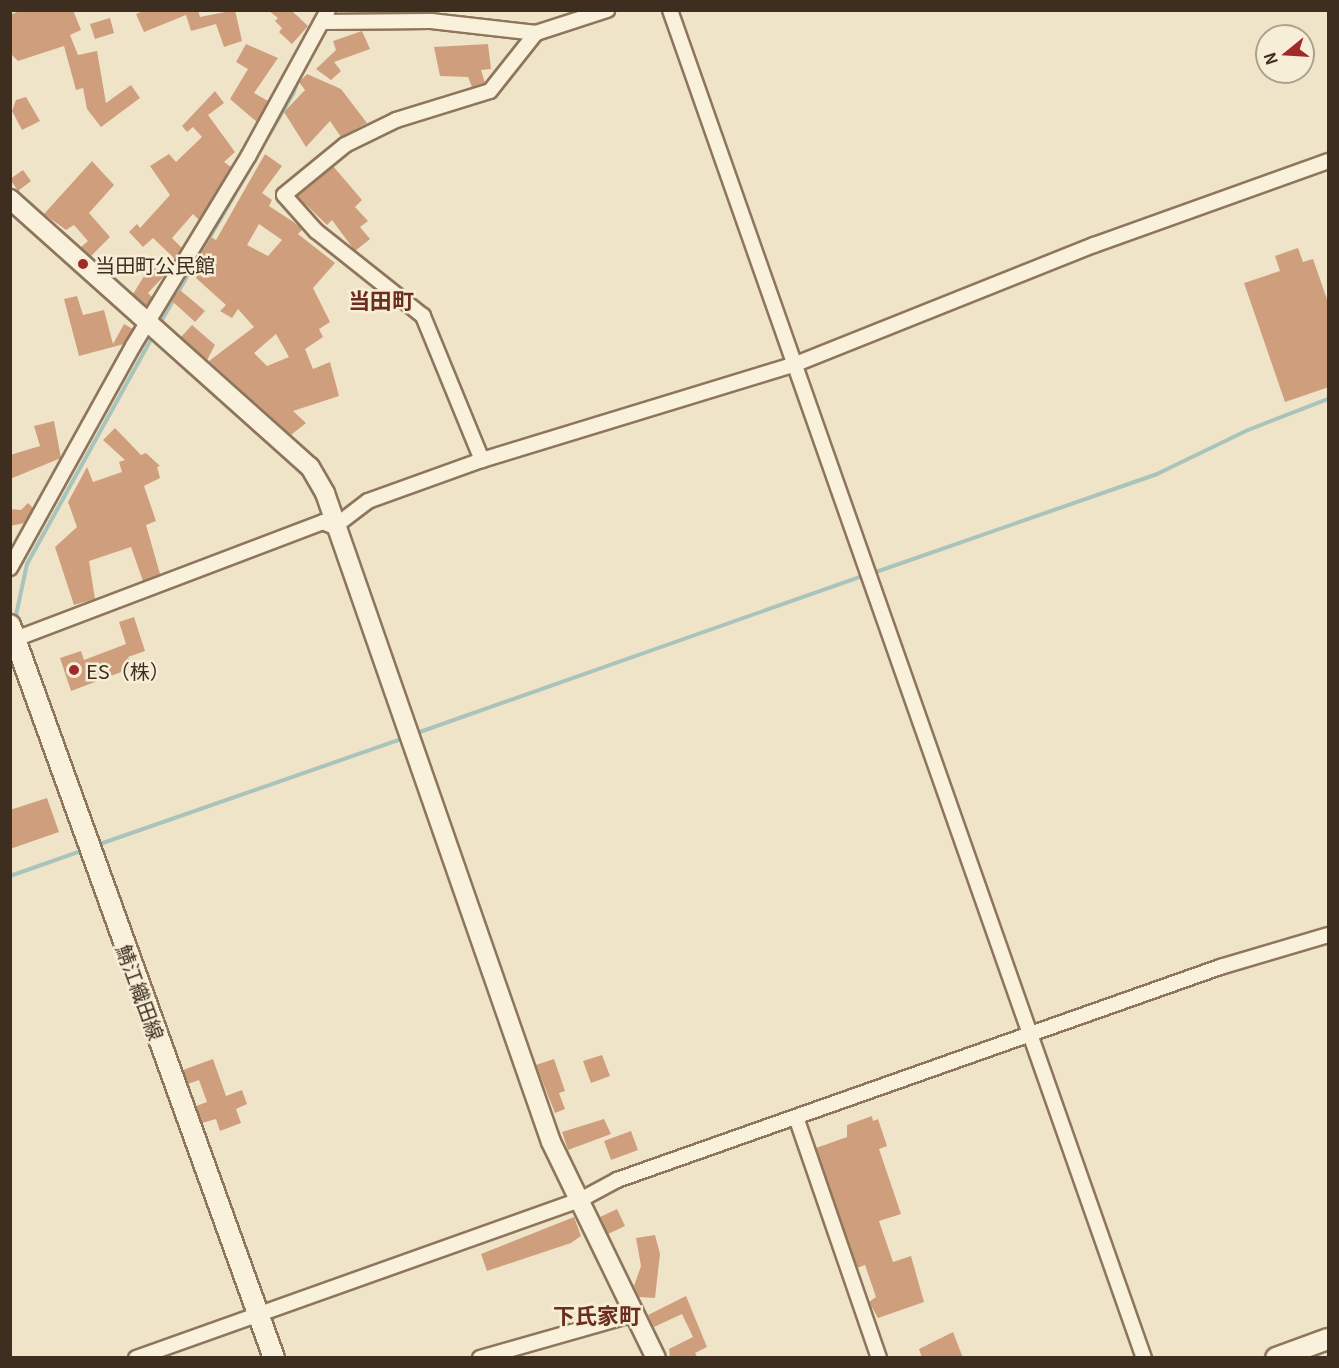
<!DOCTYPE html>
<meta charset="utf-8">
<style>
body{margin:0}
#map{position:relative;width:1339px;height:1368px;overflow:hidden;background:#f0e4c8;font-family:Georgia,"Noto Sans JP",serif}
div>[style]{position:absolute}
.stream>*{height:4px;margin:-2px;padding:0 2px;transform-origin:2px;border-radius:2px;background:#a9c4bc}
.building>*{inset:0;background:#cf9f7d}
.roads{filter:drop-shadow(2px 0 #8d765c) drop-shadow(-2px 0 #8d765c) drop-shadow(0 2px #8d765c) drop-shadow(0 -2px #8d765c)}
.minor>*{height:14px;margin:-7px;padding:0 7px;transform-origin:7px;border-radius:7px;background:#faf1dc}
.tertiary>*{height:18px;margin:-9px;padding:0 9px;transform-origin:9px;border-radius:9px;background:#faf1dc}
.secondary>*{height:20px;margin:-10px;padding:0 10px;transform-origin:10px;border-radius:10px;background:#faf1dc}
.dots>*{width:16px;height:16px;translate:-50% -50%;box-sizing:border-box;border:3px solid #f7eed8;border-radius:50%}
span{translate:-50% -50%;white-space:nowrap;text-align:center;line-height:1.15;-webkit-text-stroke:5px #f7eed8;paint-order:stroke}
.poi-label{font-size:20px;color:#3d2e20}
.left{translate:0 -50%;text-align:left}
.street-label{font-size:20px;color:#3d2e20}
.quarter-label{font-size:22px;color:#6b2e1e;font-weight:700}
.frame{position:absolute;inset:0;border:12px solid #3d2e20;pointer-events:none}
.north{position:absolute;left:1255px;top:24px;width:60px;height:60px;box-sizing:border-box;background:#f7eed8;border:2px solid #ada18e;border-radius:50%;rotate:252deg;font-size:16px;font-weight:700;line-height:24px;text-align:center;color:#3d2e20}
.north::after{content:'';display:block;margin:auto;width:21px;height:27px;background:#9e2a2b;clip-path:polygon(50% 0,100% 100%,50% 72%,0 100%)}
</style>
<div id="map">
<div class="stream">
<i style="left:317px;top:44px;width:23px;rotate:-59deg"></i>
<i style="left:159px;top:325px;width:267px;rotate:-59.9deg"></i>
<i style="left:293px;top:94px;width:24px;rotate:-71deg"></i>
<i style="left:873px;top:573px;width:301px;rotate:-19.2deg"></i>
<i style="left:1157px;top:474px;width:101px;rotate:-25.8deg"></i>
<i style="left:1248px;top:430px;width:86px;rotate:-21.2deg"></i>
<i style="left:15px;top:620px;width:57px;rotate:-77.9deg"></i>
<i style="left:27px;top:564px;width:263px;rotate:-61.1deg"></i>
<i style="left:414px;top:734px;width:479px;rotate:-19.4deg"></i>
<i style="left:97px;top:845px;width:325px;rotate:-19.2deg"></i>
<i style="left:10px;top:876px;width:78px;rotate:-19.4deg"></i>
</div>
<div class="building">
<i style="clip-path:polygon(22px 10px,73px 10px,81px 30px,70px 35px,78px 55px,97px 51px,106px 103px,131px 85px,140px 98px,101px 127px,87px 109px,83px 88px,76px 90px,64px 46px,18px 61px,12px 55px,10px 15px)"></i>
<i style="clip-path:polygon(145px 10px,198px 10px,200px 17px,235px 10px,242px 41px,224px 47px,216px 24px,191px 31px,186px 15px,144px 32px,136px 14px)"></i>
<i style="clip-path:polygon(268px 10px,291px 10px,308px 26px,292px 44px,279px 32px,282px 28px,275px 21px,278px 18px)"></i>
<i style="clip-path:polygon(110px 18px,114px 33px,95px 39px,90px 24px)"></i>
<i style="clip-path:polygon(362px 31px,370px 49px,334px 62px,341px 71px,331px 80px,316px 69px,336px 50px,333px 41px)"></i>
<i style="clip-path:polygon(246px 44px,278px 58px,254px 93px,268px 101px,257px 122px,230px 99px,248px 69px,236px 62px)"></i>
<i style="clip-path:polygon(488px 44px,491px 69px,481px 70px,485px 83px,472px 87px,468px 77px,440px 76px,434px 47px)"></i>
<i style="clip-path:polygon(307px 74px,341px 89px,367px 123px,341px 137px,330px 121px,306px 147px,284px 112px,305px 90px,299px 82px)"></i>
<i style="clip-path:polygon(215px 91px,224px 103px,208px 115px,235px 152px,224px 162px,231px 167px,199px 220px,193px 214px,172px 238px,182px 248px,175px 259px,153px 238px,143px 247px,129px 232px,137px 224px,140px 228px,170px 195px,150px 166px,169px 154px,176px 162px,202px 137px,193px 127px,187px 132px,182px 126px)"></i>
<i style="clip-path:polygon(26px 97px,40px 121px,22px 130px,12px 111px,16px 100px)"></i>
<i style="clip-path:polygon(evenodd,265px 154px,282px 166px,262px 193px,272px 200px,269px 206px,292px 221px,303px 229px,298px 234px,335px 263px,313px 288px,330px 322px,319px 329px,323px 337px,305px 349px,313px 369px,330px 362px,339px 396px,293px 411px,306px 423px,291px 435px,209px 361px,254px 327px,238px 309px,232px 318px,220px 311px,226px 305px,196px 278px,206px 260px,200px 256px,211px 237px,216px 240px,265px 154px,259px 224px,282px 240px,268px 256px,247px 245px,259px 224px,265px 154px,276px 334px,289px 357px,267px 366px,254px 353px,276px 334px)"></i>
<i style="clip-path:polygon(92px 161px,114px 185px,89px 213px,110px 237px,91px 256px,81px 247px,88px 241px,74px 225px,66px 230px,44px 214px)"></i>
<i style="clip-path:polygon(333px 166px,362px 200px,355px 207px,368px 221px,360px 227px,370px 239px,355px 251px,332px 220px,327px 225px,297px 196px)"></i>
<i style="clip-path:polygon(23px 170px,31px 181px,18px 191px,10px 179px)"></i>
<i style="clip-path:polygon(1298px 248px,1303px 262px,1313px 259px,1329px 305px,1329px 387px,1285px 402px,1244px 283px,1280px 271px,1275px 256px)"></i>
<i style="clip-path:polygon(151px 265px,164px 276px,148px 293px,152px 297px,147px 306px,133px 294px)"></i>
<i style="clip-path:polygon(180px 290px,205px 311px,195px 322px,171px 300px)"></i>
<i style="clip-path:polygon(77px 296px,83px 315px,104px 310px,113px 344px,124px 324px,133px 329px,124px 344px,79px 356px,64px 299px)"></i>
<i style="clip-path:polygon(192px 325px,215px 345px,207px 360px,181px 337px)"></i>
<i style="clip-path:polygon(54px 421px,61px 458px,10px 479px,10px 455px,40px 446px,34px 426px)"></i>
<i style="clip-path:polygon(115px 428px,141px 455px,146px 453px,160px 466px,157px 467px,160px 478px,144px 486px,156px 521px,146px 525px,160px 574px,143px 581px,131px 547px,89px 561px,95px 599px,74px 605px,55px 547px,77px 527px,68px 502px,87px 467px,93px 482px,122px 472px,119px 462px,125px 460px,103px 440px)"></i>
<i style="clip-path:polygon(28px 503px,33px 508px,25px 523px,10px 526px,10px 509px,21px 510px)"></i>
<i style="clip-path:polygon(134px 617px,145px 651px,128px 657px,132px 668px,71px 691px,60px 658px,81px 651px,84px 660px,126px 644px,119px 622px)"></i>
<i style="clip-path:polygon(47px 798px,59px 832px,10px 849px,10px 810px)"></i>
<i style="clip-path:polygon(602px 1055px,610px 1076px,591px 1083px,583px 1061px)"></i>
<i style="clip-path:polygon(213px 1059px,226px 1096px,242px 1090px,247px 1104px,236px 1109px,241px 1123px,220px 1131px,216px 1119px,202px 1123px,196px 1106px,207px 1102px,199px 1080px,188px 1084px,183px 1070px)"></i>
<i style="clip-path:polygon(554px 1059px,565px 1091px,559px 1093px,565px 1109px,555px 1113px,536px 1065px)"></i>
<i style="clip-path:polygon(872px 1116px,873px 1121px,878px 1119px,887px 1146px,879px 1149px,901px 1214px,879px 1221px,893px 1262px,911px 1256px,924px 1302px,878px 1318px,869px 1302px,876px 1297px,865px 1265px,857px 1268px,816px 1148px,847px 1137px,847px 1125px)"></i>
<i style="clip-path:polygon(604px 1119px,611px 1134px,568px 1150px,562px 1132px)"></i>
<i style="clip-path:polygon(631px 1131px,638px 1150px,611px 1160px,604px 1141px)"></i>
<i style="clip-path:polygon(617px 1209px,625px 1226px,608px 1234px,600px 1217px)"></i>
<i style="clip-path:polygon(574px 1217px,581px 1236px,571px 1243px,487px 1271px,481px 1254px)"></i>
<i style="clip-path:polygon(655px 1235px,660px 1254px,655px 1298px,639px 1297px,634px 1286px,641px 1266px,636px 1238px)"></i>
<i style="clip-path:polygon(686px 1296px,707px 1347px,695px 1353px,698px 1358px,670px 1358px,669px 1349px,693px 1337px,682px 1314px,654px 1327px,648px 1315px)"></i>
<i style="clip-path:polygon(953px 1332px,963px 1358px,922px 1358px,919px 1349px)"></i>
</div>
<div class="roads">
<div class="minor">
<i style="left:670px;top:10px;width:1429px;rotate:70.63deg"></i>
<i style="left:323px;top:22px;width:108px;rotate:-0.5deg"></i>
<i style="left:431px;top:21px;width:106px;rotate:6.5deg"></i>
<i style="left:536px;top:33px;width:75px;rotate:-17.9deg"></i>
<i style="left:482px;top:460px;width:156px;rotate:-112.3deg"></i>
<i style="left:423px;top:316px;width:137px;rotate:-141.5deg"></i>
<i style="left:316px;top:231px;width:48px;rotate:-131.6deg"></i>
<i style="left:284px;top:195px;width:79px;rotate:-39.3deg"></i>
<i style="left:345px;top:145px;width:57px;rotate:-26.1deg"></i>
<i style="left:396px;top:120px;width:98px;rotate:-17.1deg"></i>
<i style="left:490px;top:91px;width:74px;rotate:-51.6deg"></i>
<i style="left:10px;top:568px;width:254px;rotate:-61deg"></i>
<i style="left:133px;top:346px;width:223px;rotate:-58.7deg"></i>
<i style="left:249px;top:155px;width:165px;rotate:-61.4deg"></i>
<i style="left:10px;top:641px;width:335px;rotate:-20.8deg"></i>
<i style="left:323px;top:522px;width:12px;rotate:24deg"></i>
<i style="left:334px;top:527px;width:43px;rotate:-37.4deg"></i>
<i style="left:368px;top:501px;width:121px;rotate:-19.8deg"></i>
<i style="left:482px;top:460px;width:328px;rotate:-17deg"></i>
<i style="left:796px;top:364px;width:321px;rotate:-21.8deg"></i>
<i style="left:1094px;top:245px;width:249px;rotate:-19.7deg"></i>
<i style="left:796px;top:1117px;width:255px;rotate:71deg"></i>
<i style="left:136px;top:1358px;width:469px;rotate:-19.6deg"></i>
<i style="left:578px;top:1201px;width:44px;rotate:-28.3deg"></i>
<i style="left:617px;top:1180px;width:640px;rotate:-19.45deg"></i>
<i style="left:1220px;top:967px;width:113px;rotate:-16.5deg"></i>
<i style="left:480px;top:1358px;width:160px;rotate:-15.9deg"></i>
</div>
<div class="tertiary">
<i style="left:10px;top:199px;width:402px;rotate:41.8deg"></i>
<i style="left:310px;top:467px;width:30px;rotate:60deg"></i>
<i style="left:325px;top:493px;width:687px;rotate:70.8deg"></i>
<i style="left:551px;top:1142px;width:240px;rotate:64.1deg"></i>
</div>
<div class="secondary">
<i style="left:10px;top:625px;width:779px;rotate:70.19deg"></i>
<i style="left:1276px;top:1358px;width:55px;rotate:-20.1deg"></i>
</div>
</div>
<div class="dots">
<i style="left:83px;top:264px;background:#9e2a2b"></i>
<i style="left:74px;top:670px;background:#9e2a2b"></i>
</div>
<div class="poi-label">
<span class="left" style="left:95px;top:264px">当田町公民館</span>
<span class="left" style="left:86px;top:670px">ES（株）</span>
</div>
<div class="street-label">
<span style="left:141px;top:992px;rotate:70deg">鯖江織田線</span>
</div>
<div class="quarter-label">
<span style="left:381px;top:300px">当田町</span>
<span style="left:597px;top:1315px">下氏家町</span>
</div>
<div class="frame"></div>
<div class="north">N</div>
</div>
